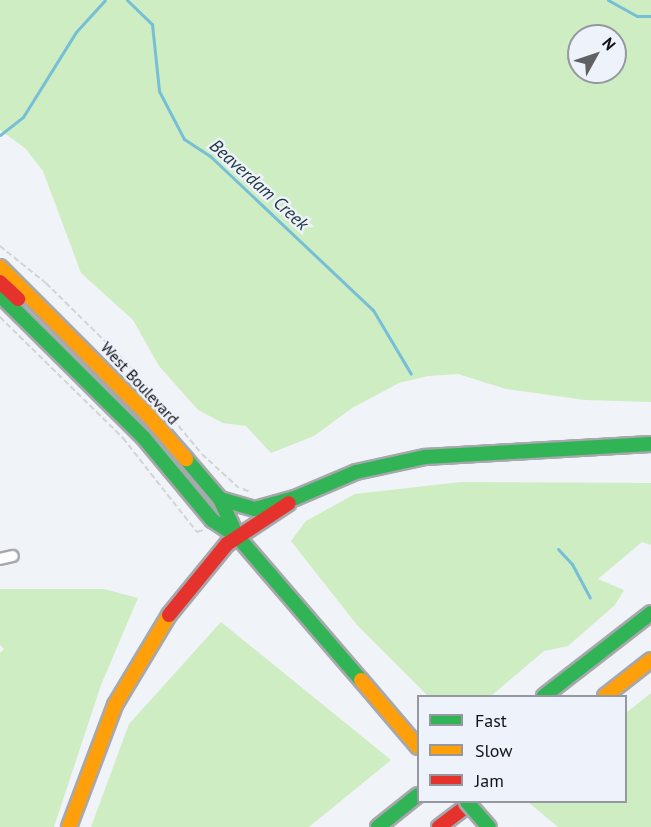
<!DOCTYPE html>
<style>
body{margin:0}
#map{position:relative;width:651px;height:827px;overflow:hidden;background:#f0f3f8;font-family:"PT Sans",sans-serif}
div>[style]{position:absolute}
.green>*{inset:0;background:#ceedc2}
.stream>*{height:3px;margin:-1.5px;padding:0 1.5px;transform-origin:1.5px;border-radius:1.5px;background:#76bfd6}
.path>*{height:1.5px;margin-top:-0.75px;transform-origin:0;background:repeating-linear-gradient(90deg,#d3d4d6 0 6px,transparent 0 9px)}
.roads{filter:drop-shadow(2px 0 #a6a8ac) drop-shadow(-2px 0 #a6a8ac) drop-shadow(0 2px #a6a8ac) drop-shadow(0 -2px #a6a8ac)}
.street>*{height:10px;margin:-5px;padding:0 5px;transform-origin:5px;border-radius:5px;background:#fdfdfe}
.fast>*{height:14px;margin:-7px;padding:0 7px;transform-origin:7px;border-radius:7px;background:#30b455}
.slow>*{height:14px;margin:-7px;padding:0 7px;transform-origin:7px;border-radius:7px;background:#ff9f0a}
.jam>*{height:14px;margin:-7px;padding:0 7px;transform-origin:7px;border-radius:7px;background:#e5322d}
.bridges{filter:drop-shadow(2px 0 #a6a8ac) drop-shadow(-2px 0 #a6a8ac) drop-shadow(0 2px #a6a8ac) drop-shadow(0 -2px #a6a8ac)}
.fast-bridge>*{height:14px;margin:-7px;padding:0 7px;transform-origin:7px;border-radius:7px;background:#30b455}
span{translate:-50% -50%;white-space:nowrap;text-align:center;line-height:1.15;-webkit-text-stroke:5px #edf2fb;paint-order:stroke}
.street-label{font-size:16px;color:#121316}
.water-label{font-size:18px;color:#1d343b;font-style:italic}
.legend{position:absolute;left:417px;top:695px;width:210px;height:108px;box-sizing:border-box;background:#edf2fb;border:2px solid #95999f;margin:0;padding:8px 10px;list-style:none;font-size:18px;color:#121316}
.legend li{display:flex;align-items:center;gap:12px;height:30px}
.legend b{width:30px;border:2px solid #95999f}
.north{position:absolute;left:567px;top:24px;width:60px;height:60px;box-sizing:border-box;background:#edf2fb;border:2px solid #95999f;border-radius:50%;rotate:50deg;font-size:16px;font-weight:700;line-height:24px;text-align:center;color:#121316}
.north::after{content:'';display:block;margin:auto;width:21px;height:27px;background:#606165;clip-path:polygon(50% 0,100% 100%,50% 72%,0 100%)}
</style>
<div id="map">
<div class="green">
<i style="clip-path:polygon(evenodd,0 0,651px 0,651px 402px,585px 400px,506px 389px,458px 374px,428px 376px,399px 383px,352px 408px,314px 436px,271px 453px,246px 426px,223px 423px,198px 410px,159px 366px,133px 320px,81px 273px,43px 171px,25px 148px,0 130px,0 0,579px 36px,615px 36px,615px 72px,579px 72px,579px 36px)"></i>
<i style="clip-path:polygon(461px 482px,651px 483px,651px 545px,642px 542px,598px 579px,624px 590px,615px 605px,568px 646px,544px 651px,491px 696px,428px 696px,357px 625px,291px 541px,306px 521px,355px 494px)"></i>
<i style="clip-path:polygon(0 589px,104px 589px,138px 598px,101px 685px,54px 827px,0 827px,0 653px,4px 649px,0 645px)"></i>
<i style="clip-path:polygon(221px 622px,391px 760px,309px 827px,91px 827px,129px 724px)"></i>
<i style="clip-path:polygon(651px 693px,651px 827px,558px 827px,528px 802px,626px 802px,626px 713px)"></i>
</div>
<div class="stream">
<i style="left:127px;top:0;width:35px;rotate:44deg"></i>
<i style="left:152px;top:24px;width:67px;rotate:84deg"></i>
<i style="left:159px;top:91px;width:54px;rotate:62.5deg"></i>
<i style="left:184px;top:139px;width:31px;rotate:33deg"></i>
<i style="left:210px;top:156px;width:224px;rotate:43.4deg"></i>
<i style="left:373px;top:310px;width:74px;rotate:59.3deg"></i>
<i style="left:608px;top:0;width:33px;rotate:29deg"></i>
<i style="left:637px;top:16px;width:14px"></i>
<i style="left:0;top:135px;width:29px;rotate:-38deg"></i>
<i style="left:23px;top:117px;width:100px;rotate:-58.1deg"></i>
<i style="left:76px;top:32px;width:43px;rotate:-47.8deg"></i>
<i style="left:558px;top:549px;width:21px;rotate:47deg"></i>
<i style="left:572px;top:564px;width:38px;rotate:62deg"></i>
</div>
<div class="path">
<i style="left:0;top:246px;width:59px;rotate:38.8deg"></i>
<i style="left:46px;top:283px;width:105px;rotate:44.6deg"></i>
<i style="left:121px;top:357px;width:126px;rotate:50.1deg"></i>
<i style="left:202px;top:454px;width:50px;rotate:42.6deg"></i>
<i style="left:0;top:317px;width:173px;rotate:44.5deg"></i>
<i style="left:123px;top:438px;width:120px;rotate:51.8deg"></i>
<i style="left:197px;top:532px;width:6px;rotate:-18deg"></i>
<i style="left:243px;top:489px;width:8px;rotate:23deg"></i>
</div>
<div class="roads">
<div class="street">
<i style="left:0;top:559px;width:13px;rotate:-13deg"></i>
</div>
<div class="fast">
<i style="left:0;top:295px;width:203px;rotate:44.8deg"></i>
<i style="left:144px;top:438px;width:107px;rotate:50.3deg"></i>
<i style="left:212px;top:520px;width:30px;rotate:33deg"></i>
<i style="left:237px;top:536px;width:190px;rotate:49.3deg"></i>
<i style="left:186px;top:459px;width:52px;rotate:49.6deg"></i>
<i style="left:220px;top:499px;width:41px;rotate:65.3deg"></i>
<i style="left:220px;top:499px;width:36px;rotate:16deg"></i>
<i style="left:255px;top:509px;width:41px;rotate:-15.4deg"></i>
<i style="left:295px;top:498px;width:66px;rotate:-23.1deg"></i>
<i style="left:356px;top:472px;width:71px;rotate:-12.3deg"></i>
<i style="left:425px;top:457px;width:226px;rotate:-3.3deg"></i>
<i style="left:544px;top:696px;width:135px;rotate:-37.8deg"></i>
<i style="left:378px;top:827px;width:51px;rotate:-38.7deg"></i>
</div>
<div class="slow">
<i style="left:0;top:267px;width:208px;rotate:45deg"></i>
<i style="left:147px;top:414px;width:60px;rotate:49.1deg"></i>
<i style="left:361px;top:680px;width:88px;rotate:49.6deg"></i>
<i style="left:605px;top:696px;width:58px;rotate:-38deg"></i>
<i style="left:69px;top:827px;width:130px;rotate:-69.3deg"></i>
<i style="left:115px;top:705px;width:105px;rotate:-59deg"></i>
</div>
<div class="jam">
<i style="left:0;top:282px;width:25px;rotate:43deg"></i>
<i style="left:169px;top:615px;width:92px;rotate:-50.8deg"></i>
<i style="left:227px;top:544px;width:74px;rotate:-33.5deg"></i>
<i style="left:439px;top:827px;width:41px;rotate:-37.1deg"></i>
</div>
</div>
<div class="bridges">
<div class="fast-bridge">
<i style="left:467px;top:802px;width:33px;rotate:49deg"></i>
</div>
</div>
<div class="street-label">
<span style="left:140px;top:383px;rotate:47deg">West Boulevard</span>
</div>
<div class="water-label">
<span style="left:259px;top:185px;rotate:42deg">Beaverdam Creek</span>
</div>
<ul class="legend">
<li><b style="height:8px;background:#30b455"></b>Fast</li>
<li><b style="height:8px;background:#ff9f0a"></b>Slow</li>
<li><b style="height:8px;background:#e5322d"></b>Jam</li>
</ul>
<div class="north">N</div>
</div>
